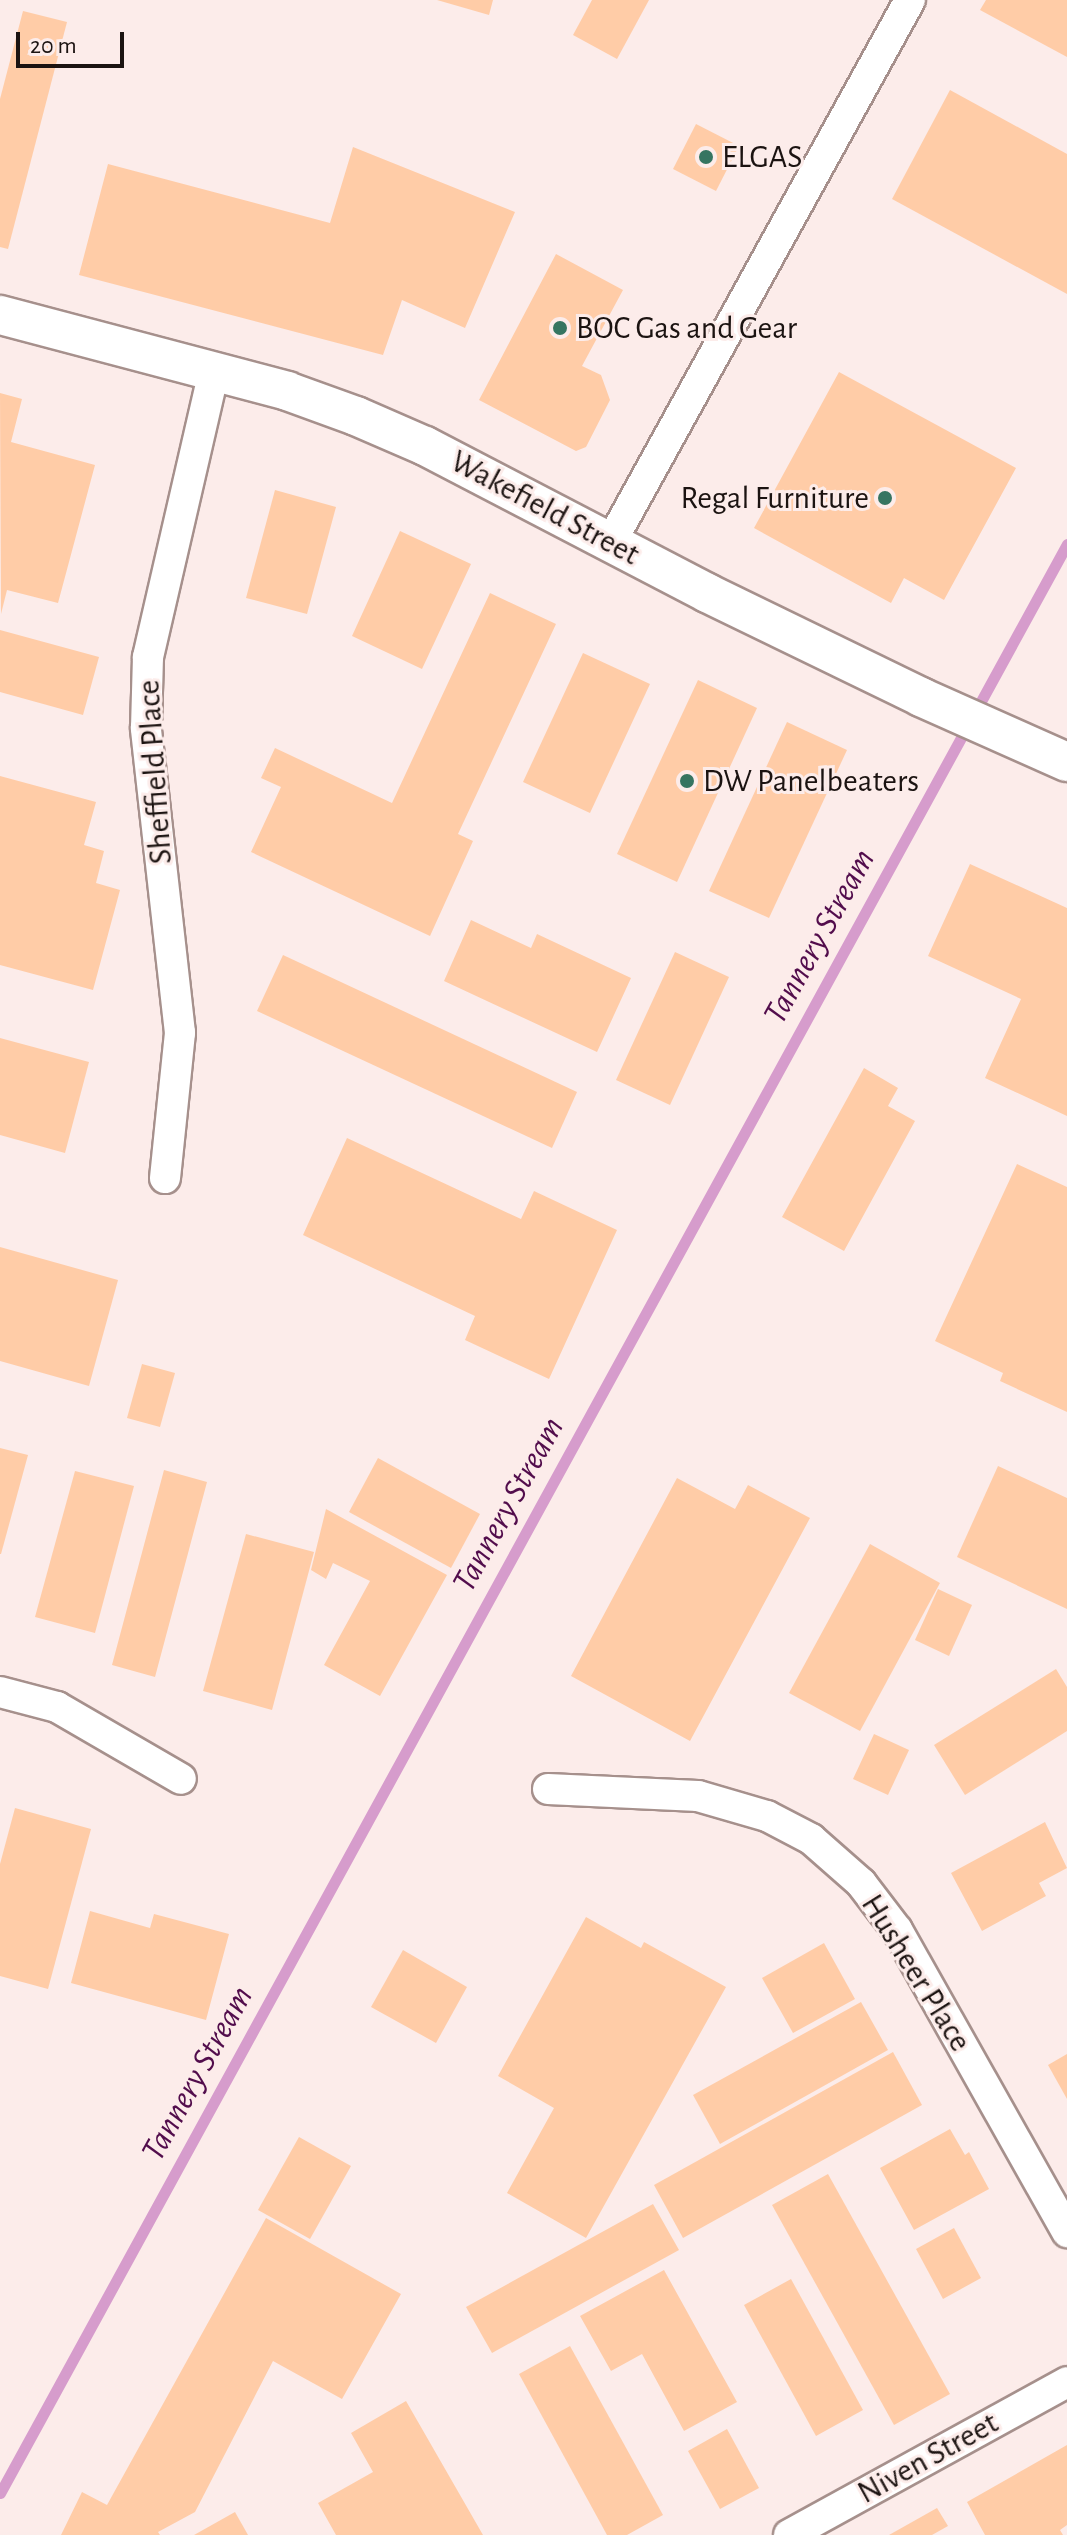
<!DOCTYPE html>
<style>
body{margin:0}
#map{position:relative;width:1067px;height:2535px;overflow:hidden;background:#fcecea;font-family:"Alegreya Sans",sans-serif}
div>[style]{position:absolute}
.stream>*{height:11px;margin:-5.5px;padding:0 5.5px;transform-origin:5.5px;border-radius:5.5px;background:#d69ccc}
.building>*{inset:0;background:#ffcca7}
.roads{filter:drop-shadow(2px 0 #a6908c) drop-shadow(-2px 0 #a6908c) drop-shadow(0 2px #a6908c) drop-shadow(0 -2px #a6908c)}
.minor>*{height:30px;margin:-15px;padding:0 15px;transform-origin:15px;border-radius:15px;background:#fff}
.tertiary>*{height:38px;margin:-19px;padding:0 19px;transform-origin:19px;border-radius:19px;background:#fff}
.dots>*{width:22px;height:22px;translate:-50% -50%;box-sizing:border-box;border:4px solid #fcecea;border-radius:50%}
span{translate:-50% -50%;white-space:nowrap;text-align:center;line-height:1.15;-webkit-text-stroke:6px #fcecea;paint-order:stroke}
.poi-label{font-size:32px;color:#1b1311}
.left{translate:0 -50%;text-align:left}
.right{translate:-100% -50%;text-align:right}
.street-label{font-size:32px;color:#1b1311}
.water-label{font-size:34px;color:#520d4c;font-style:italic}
.scale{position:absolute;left:16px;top:32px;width:108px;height:36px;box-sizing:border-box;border:4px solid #1b1311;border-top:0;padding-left:10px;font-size:24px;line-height:28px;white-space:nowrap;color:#1b1311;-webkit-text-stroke:6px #fcecea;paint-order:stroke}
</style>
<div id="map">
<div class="stream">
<i style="left:0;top:2493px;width:2222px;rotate:-61.3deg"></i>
</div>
<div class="building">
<i style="clip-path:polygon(437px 0,493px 0,489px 15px)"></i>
<i style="clip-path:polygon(592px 0,649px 0,617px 59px,573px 35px)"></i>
<i style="clip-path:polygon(986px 0,1067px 0,1067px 57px,980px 10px)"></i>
<i style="clip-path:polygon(23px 11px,67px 22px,8px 249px,0 247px,0 99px)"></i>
<i style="clip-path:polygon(950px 90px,1067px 154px,1067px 294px,892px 199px)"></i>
<i style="clip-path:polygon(696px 124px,739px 146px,716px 191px,673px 169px)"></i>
<i style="clip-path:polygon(353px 147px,515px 212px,465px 328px,402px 300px,383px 355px,79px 275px,108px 164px,330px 223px)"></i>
<i style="clip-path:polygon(556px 254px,623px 290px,582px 366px,601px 375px,610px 400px,586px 447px,576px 451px,479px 400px)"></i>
<i style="clip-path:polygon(839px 372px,1016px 468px,944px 600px,904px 578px,891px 603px,754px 528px)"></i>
<i style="clip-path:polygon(0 393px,22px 399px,11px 442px,95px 465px,58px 603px,7px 590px,1px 614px)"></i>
<i style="clip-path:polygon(275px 490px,336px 507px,307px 614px,246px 598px)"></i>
<i style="clip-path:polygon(400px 531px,471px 564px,422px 669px,352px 636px)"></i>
<i style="clip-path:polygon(490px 593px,556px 624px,458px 834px,473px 841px,430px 936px,251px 852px,281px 787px,261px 778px,275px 748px,392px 803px)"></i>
<i style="clip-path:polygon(0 630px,99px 657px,83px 715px,0 692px)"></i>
<i style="clip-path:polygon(583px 653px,650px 684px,590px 813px,523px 782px)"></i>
<i style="clip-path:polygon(698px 680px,757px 708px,677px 882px,617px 854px)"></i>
<i style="clip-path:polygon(787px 722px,847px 750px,769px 918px,709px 891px)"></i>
<i style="clip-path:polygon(0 776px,96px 802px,84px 845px,104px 851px,96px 883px,120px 890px,93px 990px,0 965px)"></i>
<i style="clip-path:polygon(970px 864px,1067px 908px,1067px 1116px,985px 1078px,1021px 999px,928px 956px)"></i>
<i style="clip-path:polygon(471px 920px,531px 948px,537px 934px,631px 978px,597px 1052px,444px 981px)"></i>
<i style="clip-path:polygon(675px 952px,729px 977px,670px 1105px,616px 1080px)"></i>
<i style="clip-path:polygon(283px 955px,577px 1092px,552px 1148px,257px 1011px)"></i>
<i style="clip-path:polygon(0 1038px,89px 1062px,65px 1153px,0 1135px)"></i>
<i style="clip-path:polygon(864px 1068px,898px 1088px,888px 1106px,915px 1121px,844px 1251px,782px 1217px)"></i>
<i style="clip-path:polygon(347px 1138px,521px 1219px,534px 1191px,617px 1230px,549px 1379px,465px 1340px,475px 1316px,303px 1235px)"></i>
<i style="clip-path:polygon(1017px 1164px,1067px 1187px,1067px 1412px,1000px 1381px,1003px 1373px,935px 1341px)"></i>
<i style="clip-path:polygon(0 1247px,118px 1280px,89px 1386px,0 1361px)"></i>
<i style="clip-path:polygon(142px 1364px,175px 1373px,160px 1427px,127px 1418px)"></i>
<i style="clip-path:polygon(0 1448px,28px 1455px,1px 1554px,0 1554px)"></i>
<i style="clip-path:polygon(378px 1458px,480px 1514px,451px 1568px,349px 1512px)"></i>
<i style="clip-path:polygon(998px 1466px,1067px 1498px,1067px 1609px,957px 1557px)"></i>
<i style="clip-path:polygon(164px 1470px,207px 1482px,155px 1677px,112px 1665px)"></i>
<i style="clip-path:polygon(75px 1471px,134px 1486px,95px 1633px,35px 1617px)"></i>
<i style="clip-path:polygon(677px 1478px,735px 1509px,748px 1485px,810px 1518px,690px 1741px,571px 1676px)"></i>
<i style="clip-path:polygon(326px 1509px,447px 1575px,380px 1696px,324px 1665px,370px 1581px,333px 1563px,326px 1579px,311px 1570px)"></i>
<i style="clip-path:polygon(246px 1534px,314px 1552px,272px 1710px,203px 1691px)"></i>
<i style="clip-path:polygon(870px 1544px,940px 1583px,860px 1731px,789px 1693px)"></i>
<i style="clip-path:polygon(938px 1589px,972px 1605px,949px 1656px,915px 1640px)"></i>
<i style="clip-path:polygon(1056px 1669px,1067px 1687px,1067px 1731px,965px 1795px,934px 1745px)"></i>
<i style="clip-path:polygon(874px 1734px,909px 1750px,888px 1795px,853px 1779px)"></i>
<i style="clip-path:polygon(15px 1808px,91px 1829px,48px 1989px,0 1976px,0 1864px)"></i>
<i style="clip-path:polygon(1045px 1822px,1067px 1868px,1039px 1883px,1046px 1896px,982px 1931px,951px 1873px)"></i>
<i style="clip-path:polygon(90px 1911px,150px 1928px,154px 1914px,229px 1934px,206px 2020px,71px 1983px)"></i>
<i style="clip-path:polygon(586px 1917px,641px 1948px,644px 1942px,726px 1987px,586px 2238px,507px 2193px,554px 2108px,498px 2076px)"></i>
<i style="clip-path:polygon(824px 1943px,855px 1999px,793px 2033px,762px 1978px)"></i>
<i style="clip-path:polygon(403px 1950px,467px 1987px,436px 2043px,371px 2007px)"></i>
<i style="clip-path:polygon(861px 2002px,888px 2050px,720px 2144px,693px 2095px)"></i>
<i style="clip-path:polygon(893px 2052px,922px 2105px,683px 2238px,654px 2185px)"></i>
<i style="clip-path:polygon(1067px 2054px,1067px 2099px,1048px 2065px)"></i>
<i style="clip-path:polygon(950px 2129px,965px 2155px,969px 2152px,989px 2189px,914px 2230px,880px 2168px)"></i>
<i style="clip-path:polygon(299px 2137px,351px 2166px,310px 2239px,258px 2210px)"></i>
<i style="clip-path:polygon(828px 2174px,950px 2394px,894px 2425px,772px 2205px)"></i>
<i style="clip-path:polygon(653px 2204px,679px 2250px,492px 2353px,466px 2307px)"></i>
<i style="clip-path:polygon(266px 2218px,401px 2294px,342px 2399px,273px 2361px,195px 2512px,158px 2532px,160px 2535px,61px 2535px,82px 2492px,107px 2505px)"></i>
<i style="clip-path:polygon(954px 2228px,981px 2278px,943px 2299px,916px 2249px)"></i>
<i style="clip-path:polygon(664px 2270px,737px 2402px,684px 2431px,642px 2354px,611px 2371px,580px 2316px)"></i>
<i style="clip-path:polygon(791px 2279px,863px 2410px,816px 2436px,744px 2305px)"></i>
<i style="clip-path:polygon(570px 2346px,663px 2515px,627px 2535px,607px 2535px,519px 2374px)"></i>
<i style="clip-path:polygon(406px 2401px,483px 2535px,336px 2535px,318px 2503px,373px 2472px,351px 2433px)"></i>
<i style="clip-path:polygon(727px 2429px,759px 2488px,720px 2509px,688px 2451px)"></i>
<i style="clip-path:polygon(1067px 2445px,1067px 2525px,1060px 2530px,1063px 2535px,985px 2535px,967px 2502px)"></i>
<i style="clip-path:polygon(937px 2508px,948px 2526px,932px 2535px,889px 2535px)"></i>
<i style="clip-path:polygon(235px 2512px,248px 2535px,194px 2535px)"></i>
</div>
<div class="roads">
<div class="minor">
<i style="left:611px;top:542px;width:619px;rotate:-61.12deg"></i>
<i style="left:165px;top:1178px;width:146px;rotate:-84.1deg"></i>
<i style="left:180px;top:1033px;width:307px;rotate:-96.4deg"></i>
<i style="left:146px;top:728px;width:71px;rotate:-88.4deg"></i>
<i style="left:148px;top:657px;width:294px;rotate:-77deg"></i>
<i style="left:0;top:1692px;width:59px;rotate:14.7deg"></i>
<i style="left:57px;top:1707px;width:143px;rotate:30.1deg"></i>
<i style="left:548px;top:1789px;width:150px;rotate:2.7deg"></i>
<i style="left:698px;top:1796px;width:72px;rotate:16.2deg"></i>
<i style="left:767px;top:1816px;width:50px;rotate:27.6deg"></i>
<i style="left:811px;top:1839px;width:67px;rotate:41.3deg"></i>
<i style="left:861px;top:1883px;width:59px;rotate:52.5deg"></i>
<i style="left:897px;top:1930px;width:347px;rotate:60.6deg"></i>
<i style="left:789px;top:2535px;width:317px;rotate:-28.8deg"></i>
</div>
<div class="tertiary">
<i style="left:0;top:315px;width:297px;rotate:14.8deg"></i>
<i style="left:287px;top:391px;width:73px;rotate:19.9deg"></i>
<i style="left:356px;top:416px;width:75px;rotate:23.5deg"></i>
<i style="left:425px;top:446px;width:318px;rotate:27.5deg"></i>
<i style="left:707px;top:593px;width:238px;rotate:25.9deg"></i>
<i style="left:921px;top:697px;width:160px;rotate:24deg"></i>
</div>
</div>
<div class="dots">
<i style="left:706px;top:157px;background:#367561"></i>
<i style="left:560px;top:328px;background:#367561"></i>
<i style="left:885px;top:498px;background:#367561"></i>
<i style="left:687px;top:781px;background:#367561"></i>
</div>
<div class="poi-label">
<span class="left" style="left:722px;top:157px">ELGAS</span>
<span class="left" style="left:576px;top:328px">BOC Gas and Gear</span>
<span class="right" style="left:869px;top:498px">Regal Furniture</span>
<span class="left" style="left:703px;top:781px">DW Panelbeaters</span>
</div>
<div class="street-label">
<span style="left:545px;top:508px;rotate:28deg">Wakefield Street</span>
<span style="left:155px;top:772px;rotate:-94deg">Sheffield Place</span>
<span style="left:916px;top:1973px;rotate:58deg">Husheer Place</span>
<span style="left:928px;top:2458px;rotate:-29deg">Niven Street</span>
</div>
<div class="water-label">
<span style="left:820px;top:937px;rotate:-61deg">Tannery Stream</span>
<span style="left:509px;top:1505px;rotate:-61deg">Tannery Stream</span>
<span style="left:198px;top:2074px;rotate:-61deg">Tannery Stream</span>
</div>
<div class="scale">20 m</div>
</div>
